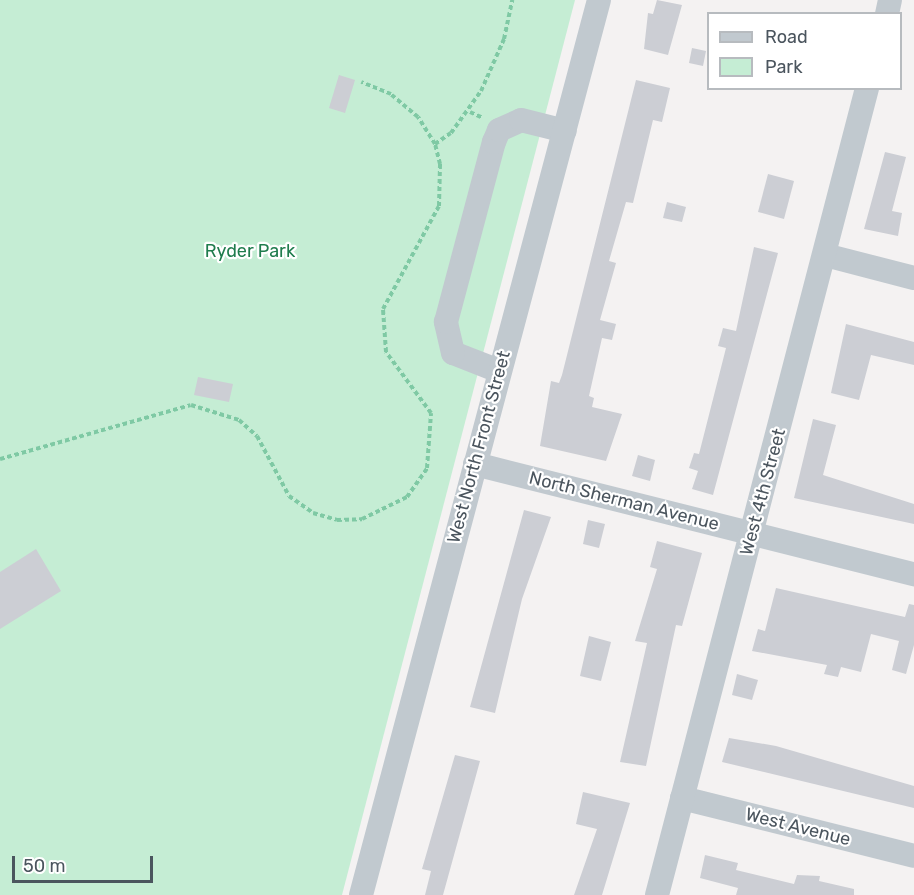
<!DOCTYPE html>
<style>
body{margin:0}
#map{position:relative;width:914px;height:895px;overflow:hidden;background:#f4f2f2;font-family:Rubik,sans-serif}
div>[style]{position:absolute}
.green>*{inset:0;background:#c5edd4}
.building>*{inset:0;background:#ccced4}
.path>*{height:4px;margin-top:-2px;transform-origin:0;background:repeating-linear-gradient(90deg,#7fc9a4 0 4.5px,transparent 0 7.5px)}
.minor>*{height:24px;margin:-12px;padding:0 12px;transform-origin:12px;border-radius:12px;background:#c1c9cf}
span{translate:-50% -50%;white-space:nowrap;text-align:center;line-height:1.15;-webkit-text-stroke:4.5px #fff;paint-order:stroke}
.park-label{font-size:18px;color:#1f7c4d}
.street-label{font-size:18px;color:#4b555e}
.legend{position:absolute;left:707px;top:12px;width:195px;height:78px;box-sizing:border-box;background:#fff;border:2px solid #b7bbbf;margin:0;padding:8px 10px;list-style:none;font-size:18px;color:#4b555e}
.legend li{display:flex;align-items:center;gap:12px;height:30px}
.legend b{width:30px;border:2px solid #b7bbbf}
.scale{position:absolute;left:12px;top:856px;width:141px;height:27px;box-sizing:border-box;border:3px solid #4b555e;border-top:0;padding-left:8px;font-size:18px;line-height:21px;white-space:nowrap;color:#4b555e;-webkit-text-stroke:4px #fff;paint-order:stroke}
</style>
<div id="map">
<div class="green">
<i style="clip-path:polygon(0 0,575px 0,342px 895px,0 895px)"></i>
</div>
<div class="building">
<i style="clip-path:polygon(657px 0,682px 5px,668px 55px,644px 49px,648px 13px,653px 14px)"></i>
<i style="clip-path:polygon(692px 48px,706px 51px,703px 66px,689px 63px)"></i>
<i style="clip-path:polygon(339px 75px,355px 80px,345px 113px,329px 108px)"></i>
<i style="clip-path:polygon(636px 80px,670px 88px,662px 122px,653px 120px,633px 203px,626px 202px,609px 261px,616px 263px,600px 320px,616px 324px,612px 340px,602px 338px,589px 396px,594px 398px,592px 407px,622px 414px,606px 461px,540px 446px,551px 381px,559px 383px,562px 375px)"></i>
<i style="clip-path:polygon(885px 152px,906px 157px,892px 211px,902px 213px,898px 236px,864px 229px)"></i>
<i style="clip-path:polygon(768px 174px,794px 181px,784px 219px,758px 212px)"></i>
<i style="clip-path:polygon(667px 202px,686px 207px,682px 222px,663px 218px)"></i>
<i style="clip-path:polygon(754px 247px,778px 253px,713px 495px,692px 489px,698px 471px,689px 468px,694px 453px,699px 454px,726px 348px,718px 346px,723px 328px,736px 331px)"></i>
<i style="clip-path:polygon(846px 324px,914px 342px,914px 365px,871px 355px,859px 400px,831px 393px)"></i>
<i style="clip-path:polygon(198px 377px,233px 384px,229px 402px,194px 395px)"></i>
<i style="clip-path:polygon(813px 419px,836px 425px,823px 475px,914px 504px,914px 524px,794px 498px)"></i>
<i style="clip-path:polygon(638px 455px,655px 460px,650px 481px,632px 476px)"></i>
<i style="clip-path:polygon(524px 510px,551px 517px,522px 599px,495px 713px,470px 707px)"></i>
<i style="clip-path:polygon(588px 520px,605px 524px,599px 548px,583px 544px)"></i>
<i style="clip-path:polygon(657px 541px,702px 553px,682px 626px,676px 625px,646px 766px,620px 762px,647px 643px,635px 641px,657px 569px,650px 567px)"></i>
<i style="clip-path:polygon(36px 549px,61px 591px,0 629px,0 572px)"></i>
<i style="clip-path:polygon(776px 588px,905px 617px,909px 604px,914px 605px,914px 645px,906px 674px,892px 670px,899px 641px,871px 634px,861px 672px,841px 667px,838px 677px,824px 674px,827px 665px,752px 651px,758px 629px,765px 631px)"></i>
<i style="clip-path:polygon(589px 636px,611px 642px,601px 681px,580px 676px)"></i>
<i style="clip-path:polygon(737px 674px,758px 680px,752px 700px,732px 695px)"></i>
<i style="clip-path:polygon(729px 738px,776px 746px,914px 786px,914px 808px,722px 762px)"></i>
<i style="clip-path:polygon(455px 755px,480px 761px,443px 895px,425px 895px,431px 871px,422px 869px)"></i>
<i style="clip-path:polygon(583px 792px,630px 803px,602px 895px,574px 895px,597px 829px,576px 824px)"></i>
<i style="clip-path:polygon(705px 855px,738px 863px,736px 870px,794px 884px,797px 875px,820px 876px,819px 881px,854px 889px,854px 895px,736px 895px,738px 888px,700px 878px)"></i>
</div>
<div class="path">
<i style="left:470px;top:112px;width:14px;rotate:25deg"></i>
<i style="left:435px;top:144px;width:19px;rotate:-35deg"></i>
<i style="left:451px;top:133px;width:52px;rotate:-54.5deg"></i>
<i style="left:481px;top:91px;width:57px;rotate:-66.1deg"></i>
<i style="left:504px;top:39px;width:40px;rotate:-78deg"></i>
<i style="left:0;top:459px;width:198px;rotate:-15.8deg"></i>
<i style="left:191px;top:405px;width:50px;rotate:17.4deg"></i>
<i style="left:239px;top:420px;width:24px;rotate:42deg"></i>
<i style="left:257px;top:436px;width:68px;rotate:61.9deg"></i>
<i style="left:289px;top:496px;width:29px;rotate:35deg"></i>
<i style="left:313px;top:513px;width:25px;rotate:16deg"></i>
<i style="left:337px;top:520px;width:25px;rotate:-2deg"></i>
<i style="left:362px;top:519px;width:50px;rotate:-26.1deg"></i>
<i style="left:407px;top:497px;width:35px;rotate:-55deg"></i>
<i style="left:427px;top:468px;width:55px;rotate:-85.8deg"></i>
<i style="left:431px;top:413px;width:76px;rotate:-126.4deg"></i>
<i style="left:386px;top:352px;width:43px;rotate:-94deg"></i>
<i style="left:383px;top:309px;width:117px;rotate:-61.5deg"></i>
<i style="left:439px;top:206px;width:42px;rotate:-88.6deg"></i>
<i style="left:440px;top:164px;width:21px;rotate:-104deg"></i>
<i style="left:435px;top:144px;width:32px;rotate:-122deg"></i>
<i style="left:418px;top:117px;width:35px;rotate:-140deg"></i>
<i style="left:391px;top:94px;width:32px;rotate:-158deg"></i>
</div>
<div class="minor">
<i style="left:887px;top:14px;width:14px;rotate:-78deg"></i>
<i style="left:825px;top:255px;width:92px;rotate:14.5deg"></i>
<i style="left:499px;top:371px;width:49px;rotate:-158.6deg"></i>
<i style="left:453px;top:353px;width:32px;rotate:-103deg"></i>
<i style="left:446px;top:322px;width:186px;rotate:-75.1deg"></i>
<i style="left:494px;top:142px;width:13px;rotate:-67deg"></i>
<i style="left:499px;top:130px;width:24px;rotate:-24deg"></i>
<i style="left:521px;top:120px;width:45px;rotate:14deg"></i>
<i style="left:475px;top:464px;width:453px;rotate:14.1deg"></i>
<i style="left:682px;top:798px;width:239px;rotate:14deg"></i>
<i style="left:361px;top:895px;width:926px;rotate:-75.11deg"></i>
<i style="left:657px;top:895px;width:834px;rotate:-75.41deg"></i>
</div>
<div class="park-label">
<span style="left:250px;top:251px">Ryder Park</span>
</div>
<div class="street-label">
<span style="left:479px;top:447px;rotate:-75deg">West North Front Street</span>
<span style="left:763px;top:492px;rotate:-75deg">West 4th Street</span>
<span style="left:624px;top:501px;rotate:14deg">North Sherman Avenue</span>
<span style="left:798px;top:827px;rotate:14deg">West Avenue</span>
</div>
<ul class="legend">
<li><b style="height:8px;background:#c1c9cf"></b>Road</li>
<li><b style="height:16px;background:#c5edd4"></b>Park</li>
</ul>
<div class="scale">50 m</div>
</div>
